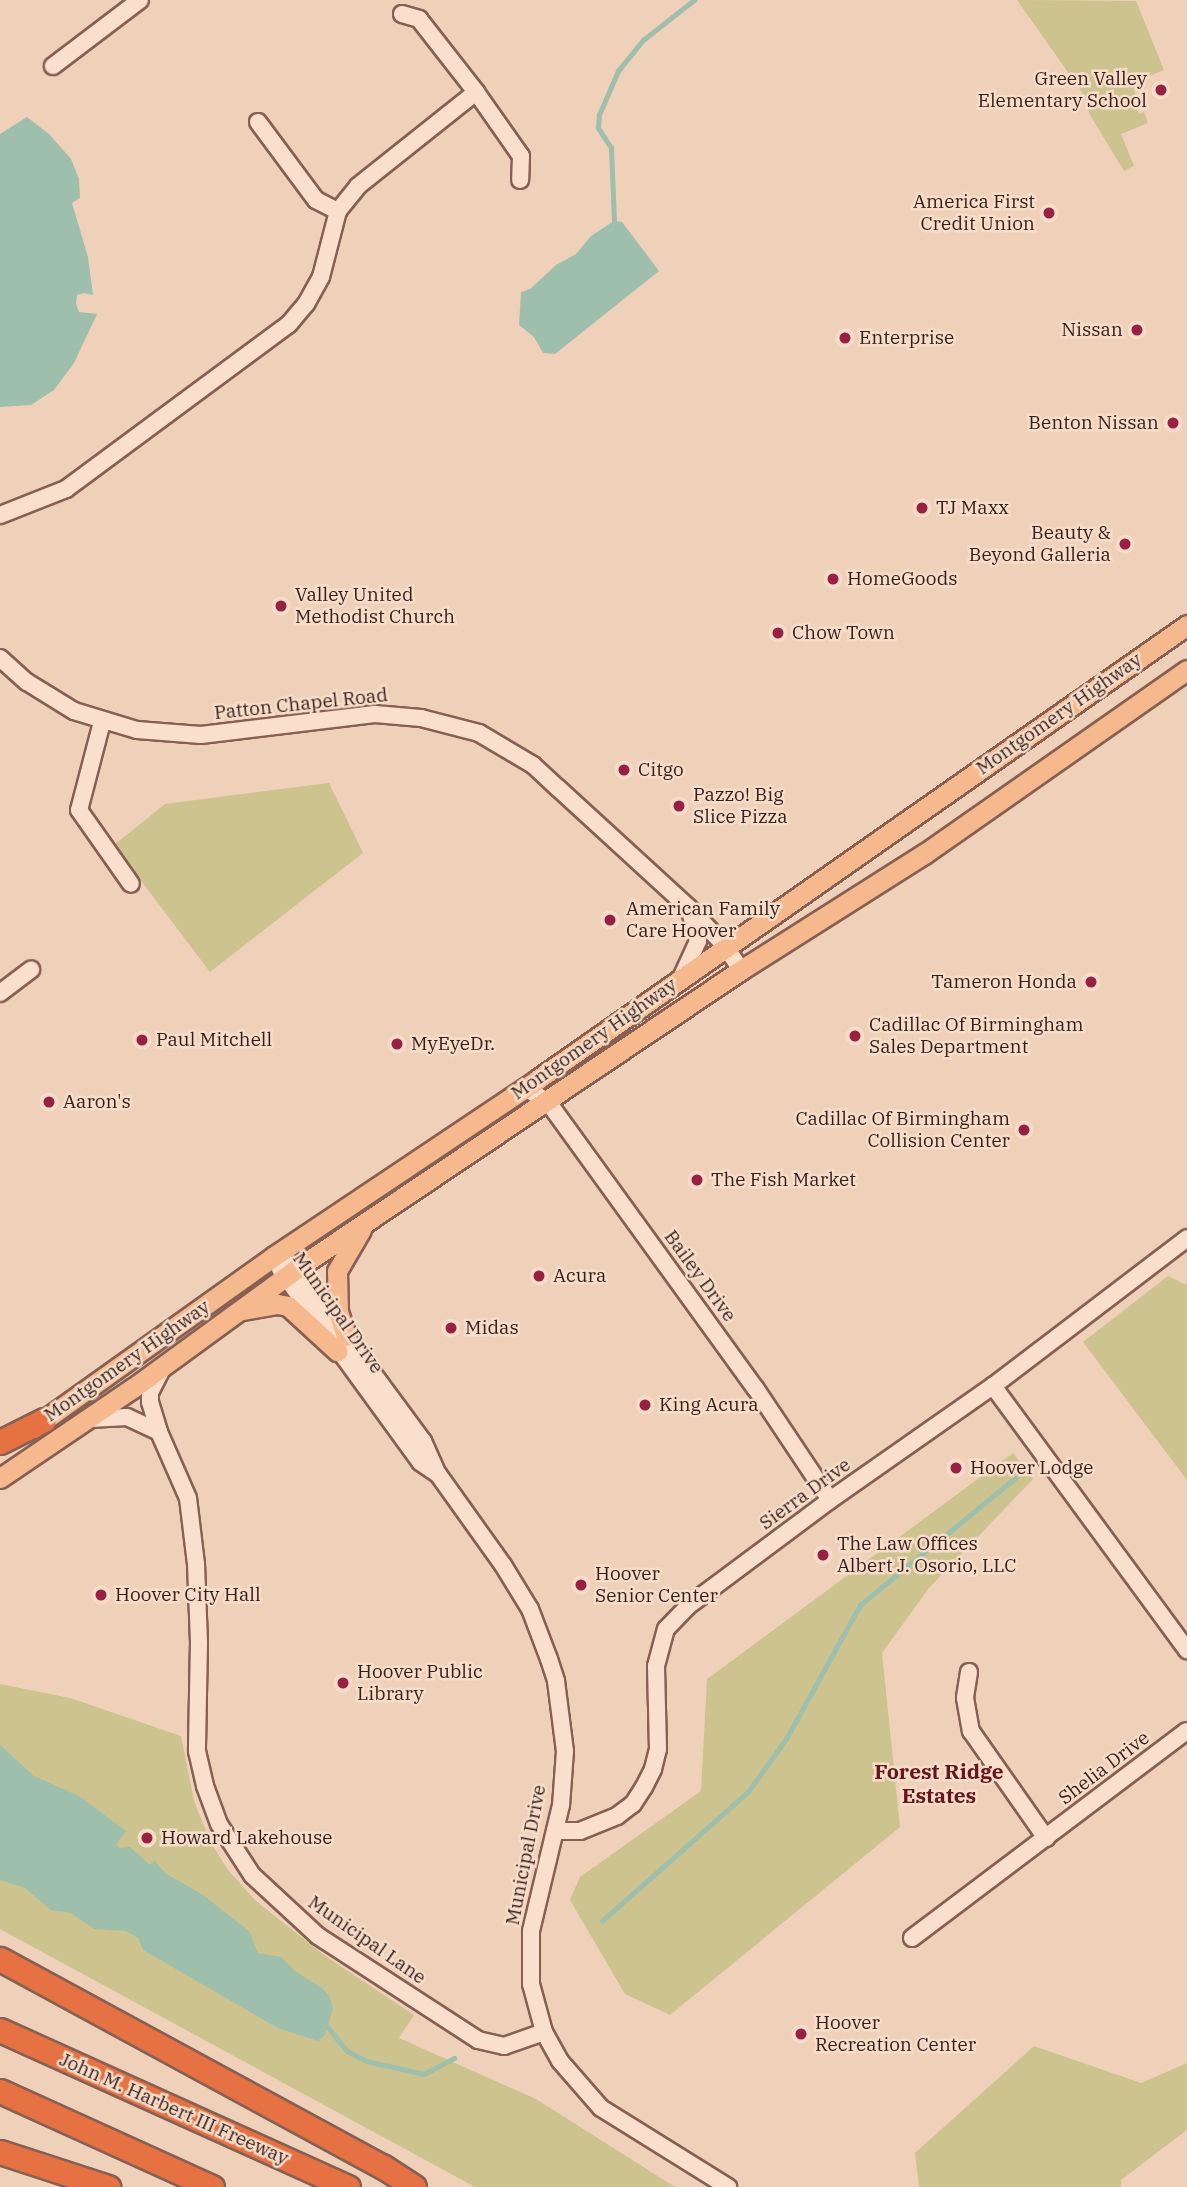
<!DOCTYPE html>
<style>
body{margin:0}
#map{position:relative;width:1187px;height:2187px;overflow:hidden;background:#efd0b9;font-family:"IBM Plex Serif",serif}
div>[style]{position:absolute}
.green>*{inset:0;background:#cdc38e}
.water>*{inset:0;background:#9ebfac}
.stream>*{height:4.5px;margin:-2.25px;padding:0 2.25px;transform-origin:2.25px;border-radius:2.25px;background:#9ebfac}
.roads{filter:drop-shadow(2px 0 #866053) drop-shadow(-2px 0 #866053) drop-shadow(0 2px #866053) drop-shadow(0 -2px #866053)}
.minor>*{height:16px;margin:-8px;padding:0 8px;transform-origin:8px;border-radius:8px;background:#fae0cc}
.major>*{height:19px;margin:-9.5px;padding:0 9.5px;transform-origin:9.5px;border-radius:9.5px;background:#f6b98d}
.highway>*{height:23px;margin:-11.5px;padding:0 11.5px;transform-origin:11.5px;border-radius:11.5px;background:#e67143}
.dots>*{width:19px;height:19px;translate:-50% -50%;box-sizing:border-box;border:4px solid #f7ddc9;border-radius:50%}
span{translate:-50% -50%;white-space:nowrap;text-align:center;line-height:1.15;-webkit-text-stroke:5px #f7ddc9;paint-order:stroke}
.poi-label{font-size:19px;color:#341f19}
.right{translate:-100% -50%;text-align:right}
.left{translate:0 -50%;text-align:left}
.street-label{font-size:19px;color:#341f19}
.neighbourhood-label{font-size:21px;color:#63171c;font-weight:700}
</style>
<div id="map">
<div class="green">
<i style="clip-path:polygon(1017px 0,1136px 1px,1164px 70px,1132px 83px,1136px 95px,1132px 97px,1139px 114px,1144px 112px,1148px 123px,1121px 134px,1134px 166px,1124px 171px,1090px 115px,1082px 92px)"></i>
<i style="clip-path:polygon(329px 783px,363px 853px,210px 972px,114px 845px,165px 804px)"></i>
<i style="clip-path:polygon(1168px 1276px,1187px 1285px,1187px 1480px,1083px 1342px)"></i>
<i style="clip-path:polygon(1013px 1453px,1033px 1479px,929px 1588px,882px 1653px,900px 1827px,670px 2015px,625px 1994px,570px 1900px,580px 1877px,701px 1791px,707px 1679px)"></i>
<i style="clip-path:polygon(0 1684px,70px 1698px,181px 1736px,194px 1801px,211px 1843px,228px 1870px,256px 1901px,324px 1955px,414px 2015px,399px 2038px,536px 2099px,675px 2187px,475px 2187px,0 1929px)"></i>
<i style="clip-path:polygon(1034px 2046px,1141px 2083px,1187px 2063px,1187px 2130px,1121px 2180px,1121px 2187px,919px 2187px,915px 2153px)"></i>
</div>
<div class="water">
<i style="clip-path:polygon(27px 117px,49px 134px,71px 159px,79px 179px,80px 198px,72px 203px,88px 257px,93px 295px,84px 293px,77px 295px,76px 304px,79px 312px,97px 314px,74px 363px,54px 390px,31px 405px,0 407px,0 134px)"></i>
<i style="clip-path:polygon(614px 221px,622px 222px,659px 271px,555px 354px,543px 353px,534px 337px,519px 325px,521px 292px,530px 289px,556px 265px,576px 254px,591px 236px)"></i>
<i style="clip-path:polygon(0 1745px,34px 1776px,79px 1796px,126px 1831px,116px 1845px,120px 1848px,130px 1847px,150px 1865px,154px 1860px,165px 1873px,203px 1895px,249px 1931px,258px 1953px,281px 1957px,295px 1971px,322px 1988px,330px 1997px,333px 2009px,325px 2035px,318px 2041px,278px 2028px,143px 1950px,138px 1938px,126px 1931px,94px 1929px,71px 1913px,51px 1910px,25px 1888px,0 1880px)"></i>
</div>
<div class="stream">
<i style="left:614px;top:221px;width:73px;rotate:-92.4deg"></i>
<i style="left:611px;top:148px;width:24px;rotate:-123deg"></i>
<i style="left:598px;top:128px;width:13px;rotate:-86deg"></i>
<i style="left:599px;top:115px;width:48px;rotate:-66.6deg"></i>
<i style="left:618px;top:71px;width:40px;rotate:-51deg"></i>
<i style="left:643px;top:40px;width:65px;rotate:-38.1deg"></i>
<i style="left:602px;top:1921px;width:195px;rotate:-41.5deg"></i>
<i style="left:748px;top:1792px;width:65px;rotate:-54.4deg"></i>
<i style="left:786px;top:1739px;width:153px;rotate:-61.1deg"></i>
<i style="left:860px;top:1605px;width:200px;rotate:-39.3deg"></i>
<i style="left:327px;top:2026px;width:32px;rotate:51deg"></i>
<i style="left:347px;top:2051px;width:22px;rotate:27deg"></i>
<i style="left:367px;top:2061px;width:58px;rotate:12.8deg"></i>
<i style="left:424px;top:2074px;width:34px;rotate:-28deg"></i>
</div>
<div class="roads">
<div class="minor">
<i style="left:402px;top:14px;width:18px;rotate:16deg"></i>
<i style="left:419px;top:19px;width:93px;rotate:52deg"></i>
<i style="left:476px;top:92px;width:78px;rotate:54.9deg"></i>
<i style="left:521px;top:156px;width:24px;rotate:92deg"></i>
<i style="left:53px;top:66px;width:109px;rotate:-37.2deg"></i>
<i style="left:258px;top:122px;width:97px;rotate:53.4deg"></i>
<i style="left:316px;top:200px;width:25px;rotate:27deg"></i>
<i style="left:0;top:515px;width:71px;rotate:-21.5deg"></i>
<i style="left:66px;top:489px;width:277px;rotate:-36.5deg"></i>
<i style="left:289px;top:324px;width:26px;rotate:-50deg"></i>
<i style="left:306px;top:304px;width:31px;rotate:-61deg"></i>
<i style="left:321px;top:277px;width:68px;rotate:-75.6deg"></i>
<i style="left:338px;top:211px;width:32px;rotate:-51deg"></i>
<i style="left:358px;top:186px;width:151px;rotate:-38.5deg"></i>
<i style="left:0;top:658px;width:36px;rotate:42deg"></i>
<i style="left:27px;top:682px;width:55px;rotate:31.7deg"></i>
<i style="left:74px;top:711px;width:66px;rotate:16.8deg"></i>
<i style="left:137px;top:730px;width:64px;rotate:4.5deg"></i>
<i style="left:201px;top:735px;width:175px;rotate:-6.9deg"></i>
<i style="left:375px;top:714px;width:46px;rotate:5deg"></i>
<i style="left:421px;top:718px;width:60px;rotate:14.5deg"></i>
<i style="left:479px;top:733px;width:63px;rotate:30.7deg"></i>
<i style="left:533px;top:765px;width:34px;rotate:43deg"></i>
<i style="left:558px;top:788px;width:178px;rotate:42.5deg"></i>
<i style="left:689px;top:908px;width:52px;rotate:46.5deg"></i>
<i style="left:725px;top:946px;width:29px;rotate:56deg"></i>
<i style="left:102px;top:722px;width:91px;rotate:104.6deg"></i>
<i style="left:79px;top:810px;width:90px;rotate:54.9deg"></i>
<i style="left:681px;top:978px;width:41px;rotate:-65.3deg"></i>
<i style="left:698px;top:941px;width:31px;rotate:-105deg"></i>
<i style="left:0;top:993px;width:39px;rotate:-37deg"></i>
<i style="left:525px;top:1088px;width:27px;rotate:31deg"></i>
<i style="left:548px;top:1102px;width:354px;rotate:54.1deg"></i>
<i style="left:756px;top:1389px;width:133px;rotate:56.3deg"></i>
<i style="left:274px;top:1256px;width:26px;rotate:31deg"></i>
<i style="left:296px;top:1269px;width:214px;rotate:53.6deg"></i>
<i style="left:423px;top:1441px;width:36px;rotate:66deg"></i>
<i style="left:438px;top:1474px;width:112px;rotate:54.5deg"></i>
<i style="left:503px;top:1565px;width:52px;rotate:58.5deg"></i>
<i style="left:530px;top:1609px;width:53px;rotate:69.2deg"></i>
<i style="left:549px;top:1659px;width:23px;rotate:72deg"></i>
<i style="left:556px;top:1681px;width:71px;rotate:82.7deg"></i>
<i style="left:565px;top:1751px;width:54px;rotate:94.2deg"></i>
<i style="left:561px;top:1805px;width:130px;rotate:103.4deg"></i>
<i style="left:531px;top:1931px;width:53px;rotate:90deg"></i>
<i style="left:531px;top:1984px;width:50px;rotate:74.8deg"></i>
<i style="left:544px;top:2032px;width:33px;rotate:61deg"></i>
<i style="left:560px;top:2061px;width:62px;rotate:48.9deg"></i>
<i style="left:601px;top:2108px;width:150px;rotate:31.9deg"></i>
<i style="left:280px;top:1269px;width:238px;rotate:54deg"></i>
<i style="left:420px;top:1462px;width:22px;rotate:34deg"></i>
<i style="left:163px;top:1367px;width:29px;rotate:117deg"></i>
<i style="left:150px;top:1393px;width:9px;rotate:90deg"></i>
<i style="left:150px;top:1402px;width:31px;rotate:73deg"></i>
<i style="left:159px;top:1432px;width:72px;rotate:66.3deg"></i>
<i style="left:188px;top:1498px;width:66px;rotate:83.1deg"></i>
<i style="left:196px;top:1564px;width:78px;rotate:87.8deg"></i>
<i style="left:199px;top:1642px;width:109px;rotate:91.1deg"></i>
<i style="left:197px;top:1751px;width:36px;rotate:77deg"></i>
<i style="left:205px;top:1786px;width:40px;rotate:69.8deg"></i>
<i style="left:219px;top:1824px;width:61px;rotate:57.1deg"></i>
<i style="left:252px;top:1875px;width:90px;rotate:42.7deg"></i>
<i style="left:318px;top:1936px;width:191px;rotate:33deg"></i>
<i style="left:478px;top:2040px;width:27px;rotate:13deg"></i>
<i style="left:504px;top:2046px;width:42px;rotate:-19.3deg"></i>
<i style="left:993px;top:1386px;width:328px;rotate:53.7deg"></i>
<i style="left:90px;top:1419px;width:37px;rotate:-3deg"></i>
<i style="left:127px;top:1417px;width:35px;rotate:25deg"></i>
<i style="left:969px;top:1672px;width:26px;rotate:99deg"></i>
<i style="left:965px;top:1698px;width:34px;rotate:80deg"></i>
<i style="left:971px;top:1731px;width:131px;rotate:55deg"></i>
<i style="left:555px;top:1831px;width:25px"></i>
<i style="left:580px;top:1831px;width:40px;rotate:-22deg"></i>
<i style="left:617px;top:1816px;width:20px;rotate:-37deg"></i>
<i style="left:633px;top:1804px;width:20px;rotate:-57deg"></i>
<i style="left:644px;top:1787px;width:20px;rotate:-63deg"></i>
<i style="left:653px;top:1769px;width:21px;rotate:-76deg"></i>
<i style="left:658px;top:1749px;width:83px;rotate:-91.4deg"></i>
<i style="left:656px;top:1666px;width:38px;rotate:-75deg"></i>
<i style="left:666px;top:1629px;width:32px;rotate:-46deg"></i>
<i style="left:688px;top:1606px;width:177px;rotate:-36.7deg"></i>
<i style="left:830px;top:1500px;width:199px;rotate:-35deg"></i>
<i style="left:993px;top:1386px;width:244px;rotate:-37.3deg"></i>
<i style="left:912px;top:1938px;width:344px;rotate:-37deg"></i>
</div>
<div class="major">
<i style="left:243px;top:1310px;width:35px;rotate:-10deg"></i>
<i style="left:277px;top:1304px;width:11px;rotate:10deg"></i>
<i style="left:288px;top:1306px;width:67px;rotate:42.6deg"></i>
<i style="left:346px;top:1336px;width:25px;rotate:-108deg"></i>
<i style="left:338px;top:1312px;width:41px;rotate:-91.4deg"></i>
<i style="left:337px;top:1271px;width:48px;rotate:-59.7deg"></i>
<i style="left:33px;top:1428px;width:296px;rotate:-35.5deg"></i>
<i style="left:274px;top:1256px;width:318px;rotate:-33.8deg"></i>
<i style="left:538px;top:1079px;width:792px;rotate:-34.97deg"></i>
<i style="left:0;top:1478px;width:161px;rotate:-34.1deg"></i>
<i style="left:133px;top:1388px;width:202px;rotate:-36.1deg"></i>
<i style="left:296px;top:1269px;width:536px;rotate:-33.9deg"></i>
<i style="left:741px;top:970px;width:217px;rotate:-32.4deg"></i>
<i style="left:924px;top:854px;width:321px;rotate:-35deg"></i>
</div>
<div class="highway">
<i style="left:0;top:1442px;width:49px;rotate:-26.6deg"></i>
<i style="left:0;top:1959px;width:434px;rotate:28.5deg"></i>
<i style="left:382px;top:2166px;width:38px;rotate:33deg"></i>
<i style="left:0;top:2030px;width:382px;rotate:24.3deg"></i>
<i style="left:0;top:2091px;width:233px;rotate:24.4deg"></i>
<i style="left:0;top:2152px;width:114px;rotate:18deg"></i>
</div>
</div>
<div class="dots">
<i style="left:1161px;top:90px;background:#982143"></i>
<i style="left:1049px;top:213px;background:#982143"></i>
<i style="left:1137px;top:330px;background:#982143"></i>
<i style="left:845px;top:338px;background:#982143"></i>
<i style="left:1173px;top:423px;background:#982143"></i>
<i style="left:922px;top:508px;background:#982143"></i>
<i style="left:1125px;top:544px;background:#982143"></i>
<i style="left:833px;top:579px;background:#982143"></i>
<i style="left:281px;top:606px;background:#982143"></i>
<i style="left:778px;top:633px;background:#982143"></i>
<i style="left:624px;top:770px;background:#982143"></i>
<i style="left:679px;top:806px;background:#982143"></i>
<i style="left:610px;top:920px;background:#982143"></i>
<i style="left:1091px;top:982px;background:#982143"></i>
<i style="left:855px;top:1036px;background:#982143"></i>
<i style="left:142px;top:1040px;background:#982143"></i>
<i style="left:397px;top:1044px;background:#982143"></i>
<i style="left:49px;top:1102px;background:#982143"></i>
<i style="left:1024px;top:1130px;background:#982143"></i>
<i style="left:697px;top:1180px;background:#982143"></i>
<i style="left:539px;top:1276px;background:#982143"></i>
<i style="left:451px;top:1328px;background:#982143"></i>
<i style="left:645px;top:1405px;background:#982143"></i>
<i style="left:956px;top:1468px;background:#982143"></i>
<i style="left:823px;top:1555px;background:#982143"></i>
<i style="left:581px;top:1585px;background:#982143"></i>
<i style="left:101px;top:1595px;background:#982143"></i>
<i style="left:343px;top:1683px;background:#982143"></i>
<i style="left:147px;top:1838px;background:#982143"></i>
<i style="left:801px;top:2034px;background:#982143"></i>
</div>
<div class="poi-label">
<span class="right" style="left:1147px;top:90px">Green Valley<br>Elementary School</span>
<span class="right" style="left:1035px;top:213px">America First<br>Credit Union</span>
<span class="right" style="left:1123px;top:330px">Nissan</span>
<span class="left" style="left:859px;top:338px">Enterprise</span>
<span class="right" style="left:1159px;top:423px">Benton Nissan</span>
<span class="left" style="left:936px;top:508px">TJ Maxx</span>
<span class="right" style="left:1111px;top:544px">Beauty &amp;<br>Beyond Galleria</span>
<span class="left" style="left:847px;top:579px">HomeGoods</span>
<span class="left" style="left:295px;top:606px">Valley United<br>Methodist Church</span>
<span class="left" style="left:792px;top:633px">Chow Town</span>
<span class="left" style="left:638px;top:770px">Citgo</span>
<span class="left" style="left:693px;top:806px">Pazzo! Big<br>Slice Pizza</span>
<span class="left" style="left:626px;top:920px">American Family<br>Care Hoover</span>
<span class="right" style="left:1077px;top:982px">Tameron Honda</span>
<span class="left" style="left:869px;top:1036px">Cadillac Of Birmingham<br>Sales Department</span>
<span class="left" style="left:156px;top:1040px">Paul Mitchell</span>
<span class="left" style="left:411px;top:1044px">MyEyeDr.</span>
<span class="left" style="left:63px;top:1102px">Aaron's</span>
<span class="right" style="left:1010px;top:1130px">Cadillac Of Birmingham<br>Collision Center</span>
<span class="left" style="left:711px;top:1180px">The Fish Market</span>
<span class="left" style="left:553px;top:1276px">Acura</span>
<span class="left" style="left:465px;top:1328px">Midas</span>
<span class="left" style="left:659px;top:1405px">King Acura</span>
<span class="left" style="left:970px;top:1468px">Hoover Lodge</span>
<span class="left" style="left:837px;top:1555px">The Law Offices<br>Albert J. Osorio, LLC</span>
<span class="left" style="left:595px;top:1585px">Hoover<br>Senior Center</span>
<span class="left" style="left:115px;top:1595px">Hoover City Hall</span>
<span class="left" style="left:357px;top:1683px">Hoover Public<br>Library</span>
<span class="left" style="left:161px;top:1838px">Howard Lakehouse</span>
<span class="left" style="left:815px;top:2034px">Hoover<br>Recreation Center</span>
</div>
<div class="street-label">
<span style="left:301px;top:704px;rotate:-6deg">Patton Chapel Road</span>
<span style="left:1059px;top:714px;rotate:-35deg">Montgomery Highway</span>
<span style="left:594px;top:1039px;rotate:-35deg">Montgomery Highway</span>
<span style="left:700px;top:1276px;rotate:54deg">Bailey Drive</span>
<span style="left:338px;top:1313px;rotate:55deg">Municipal Drive</span>
<span style="left:127px;top:1361px;rotate:-35deg">Montgomery Highway</span>
<span style="left:805px;top:1494px;rotate:-36deg">Sierra Drive</span>
<span style="left:1104px;top:1768px;rotate:-37deg">Shelia Drive</span>
<span style="left:526px;top:1855px;rotate:-79deg">Municipal Drive</span>
<span style="left:367px;top:1940px;rotate:35deg">Municipal Lane</span>
<span style="left:174px;top:2109px;rotate:24deg">John M. Harbert III Freeway</span>
</div>
<div class="neighbourhood-label">
<span style="left:939px;top:1783px">Forest Ridge<br>Estates</span>
</div>
</div>
